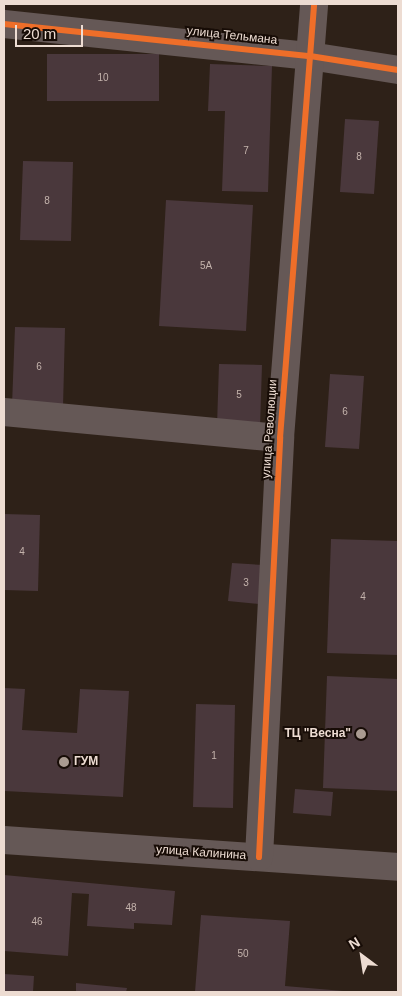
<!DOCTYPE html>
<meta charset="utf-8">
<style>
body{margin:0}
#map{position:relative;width:402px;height:996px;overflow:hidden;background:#2e2118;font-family:Helvetica,sans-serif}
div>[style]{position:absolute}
.building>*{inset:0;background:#4a383c}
.minor>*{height:28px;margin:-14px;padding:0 14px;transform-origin:14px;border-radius:14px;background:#655856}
.cycleway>*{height:6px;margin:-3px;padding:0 3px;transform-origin:3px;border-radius:3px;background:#ee6e29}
.dots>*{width:14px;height:14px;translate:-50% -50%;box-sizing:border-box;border:2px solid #170c06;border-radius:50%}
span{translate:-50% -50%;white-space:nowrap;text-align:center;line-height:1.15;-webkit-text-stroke:4px #170c06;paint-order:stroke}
.number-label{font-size:10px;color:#c4b3ac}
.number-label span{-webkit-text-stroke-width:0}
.street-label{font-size:12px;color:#eddcd2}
.poi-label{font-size:12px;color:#eddcd2;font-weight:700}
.right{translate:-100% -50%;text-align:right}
.left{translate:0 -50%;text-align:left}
.frame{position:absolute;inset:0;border:5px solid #eddcd2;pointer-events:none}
.north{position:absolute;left:337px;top:931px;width:50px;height:50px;-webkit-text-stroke:4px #170c06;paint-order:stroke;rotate:329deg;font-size:14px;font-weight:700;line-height:20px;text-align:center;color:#eddcd2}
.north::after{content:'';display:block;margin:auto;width:18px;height:22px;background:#eddcd2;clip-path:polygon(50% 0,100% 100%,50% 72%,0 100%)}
.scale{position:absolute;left:15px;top:25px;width:68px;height:22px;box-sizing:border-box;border:2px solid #eddcd2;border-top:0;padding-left:6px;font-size:15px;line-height:18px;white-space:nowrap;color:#eddcd2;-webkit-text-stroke:4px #170c06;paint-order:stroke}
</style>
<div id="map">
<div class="building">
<i style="clip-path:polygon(47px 54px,159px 54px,159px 101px,47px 101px)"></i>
<i style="clip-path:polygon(210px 64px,272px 66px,268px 192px,222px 191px,225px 111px,208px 111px)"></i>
<i style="clip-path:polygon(345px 119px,379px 121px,374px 194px,340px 192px)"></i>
<i style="clip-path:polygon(23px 161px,73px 162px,71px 241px,20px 240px)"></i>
<i style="clip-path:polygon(166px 200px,253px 205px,246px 331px,159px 326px)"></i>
<i style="clip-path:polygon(15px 327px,65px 328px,63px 407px,12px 405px)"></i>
<i style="clip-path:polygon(219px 364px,262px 365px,260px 427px,217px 426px)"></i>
<i style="clip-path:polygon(330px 374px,364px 376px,359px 449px,325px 447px)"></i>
<i style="clip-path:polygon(4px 514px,40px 515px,38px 591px,4px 590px)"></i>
<i style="clip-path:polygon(331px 539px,398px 541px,398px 655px,327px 653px)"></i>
<i style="clip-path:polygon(232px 563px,263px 565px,259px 604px,228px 601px)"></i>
<i style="clip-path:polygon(327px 676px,398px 679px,398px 791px,323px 788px)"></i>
<i style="clip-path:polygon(4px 688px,25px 689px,22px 730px,77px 733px,80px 689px,129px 691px,123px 797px,4px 791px)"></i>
<i style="clip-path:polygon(196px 704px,235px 705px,233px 808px,193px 807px)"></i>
<i style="clip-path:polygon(295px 789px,333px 792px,331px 816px,293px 813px)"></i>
<i style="clip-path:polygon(4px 875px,175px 891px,172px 925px,134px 923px,134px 929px,87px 926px,89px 894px,72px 893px,68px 956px,4px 951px)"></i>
<i style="clip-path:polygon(201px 915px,290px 921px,285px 986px,355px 992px,195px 992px)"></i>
<i style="clip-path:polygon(4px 974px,34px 976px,33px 992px,4px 992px)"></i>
<i style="clip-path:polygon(76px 983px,127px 988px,126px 992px,76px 992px)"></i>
</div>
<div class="minor">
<i style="left:4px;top:24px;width:308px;rotate:6deg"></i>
<i style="left:310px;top:56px;width:89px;rotate:9deg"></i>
<i style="left:4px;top:412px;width:277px;rotate:5.4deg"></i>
<i style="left:4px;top:840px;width:395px;rotate:3.9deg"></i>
<i style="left:259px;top:857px;width:420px;rotate:-87.1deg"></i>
<i style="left:280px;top:438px;width:435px;rotate:-85.5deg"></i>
</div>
<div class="cycleway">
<i style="left:4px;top:24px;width:308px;rotate:6deg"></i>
<i style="left:310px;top:56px;width:89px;rotate:9deg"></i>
<i style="left:259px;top:857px;width:420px;rotate:-87.1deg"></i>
<i style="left:280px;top:438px;width:435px;rotate:-85.5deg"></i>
</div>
<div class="dots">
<i style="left:361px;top:734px;background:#aa9b91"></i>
<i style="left:64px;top:762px;background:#aa9b91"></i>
</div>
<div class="number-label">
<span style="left:103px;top:78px">10</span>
<span style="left:246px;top:151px">7</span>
<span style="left:359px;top:157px">8</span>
<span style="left:47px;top:201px">8</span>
<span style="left:206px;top:266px">5А</span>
<span style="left:39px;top:367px">6</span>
<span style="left:239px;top:395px">5</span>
<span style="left:345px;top:412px">6</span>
<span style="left:22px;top:552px">4</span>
<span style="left:246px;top:583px">3</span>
<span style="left:363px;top:597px">4</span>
<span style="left:214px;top:756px">1</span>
<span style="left:131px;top:908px">48</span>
<span style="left:37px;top:922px">46</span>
<span style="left:243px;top:954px">50</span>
</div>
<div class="street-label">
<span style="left:232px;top:36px;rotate:6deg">улица Тельмана</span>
<span style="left:270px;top:429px;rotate:-86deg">улица Революции</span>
<span style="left:201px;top:853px;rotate:4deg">улица Калинина</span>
</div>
<div class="poi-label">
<span class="right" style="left:351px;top:734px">ТЦ "Весна"</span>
<span class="left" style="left:74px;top:762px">ГУМ</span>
</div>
<div class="frame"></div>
<div class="north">N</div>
<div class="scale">20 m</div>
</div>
